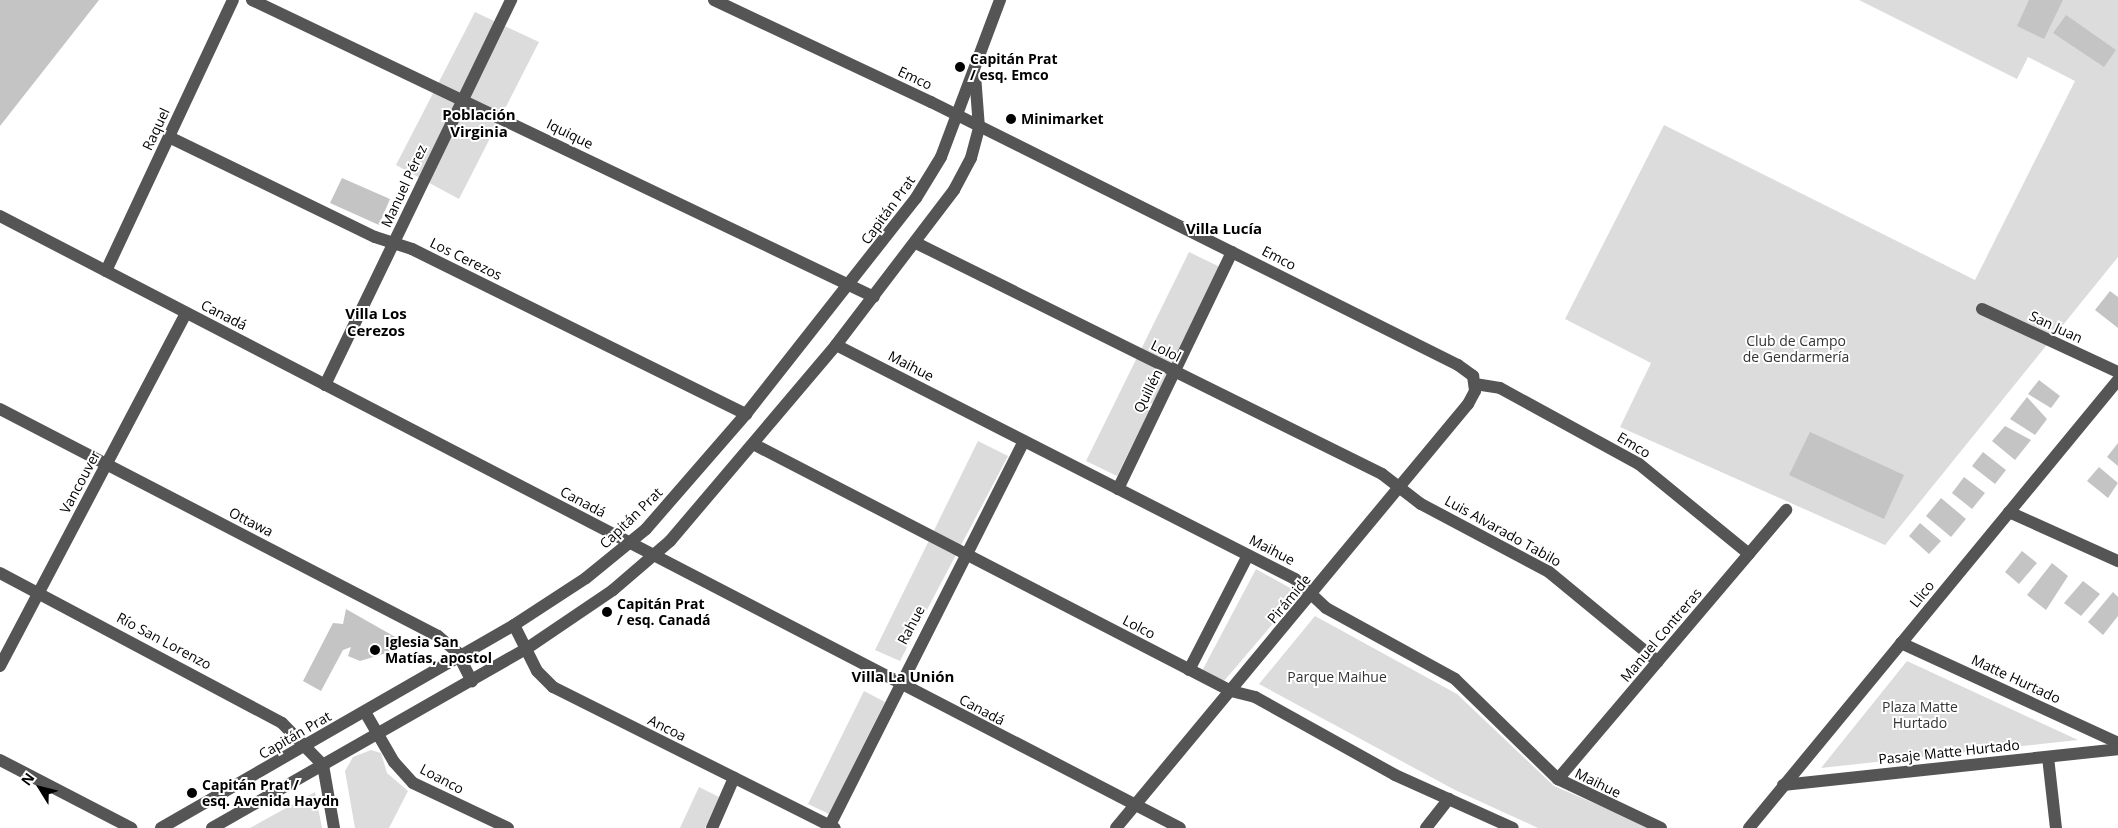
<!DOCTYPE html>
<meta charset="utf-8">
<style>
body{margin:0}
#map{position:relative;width:2118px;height:828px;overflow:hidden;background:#fff;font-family:"Open Sans",sans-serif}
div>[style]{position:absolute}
.green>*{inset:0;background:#dcdcdc}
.building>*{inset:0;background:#c4c4c4}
.minor>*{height:12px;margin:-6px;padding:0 6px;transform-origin:6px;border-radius:6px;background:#555}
.dots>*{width:14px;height:14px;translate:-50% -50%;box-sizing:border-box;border:2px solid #fff;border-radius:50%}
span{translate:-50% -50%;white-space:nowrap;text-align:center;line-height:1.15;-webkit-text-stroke:4px #fff;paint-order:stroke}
.poi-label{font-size:14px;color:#000;font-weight:700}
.left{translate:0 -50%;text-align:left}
.street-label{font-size:14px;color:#000}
.park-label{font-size:14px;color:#333}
.neighbourhood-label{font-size:15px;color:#000;font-weight:700}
.north{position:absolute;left:15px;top:763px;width:50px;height:50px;-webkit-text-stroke:4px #fff;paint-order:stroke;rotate:306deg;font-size:14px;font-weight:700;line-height:20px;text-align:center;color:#000}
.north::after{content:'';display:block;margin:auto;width:18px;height:22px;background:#000;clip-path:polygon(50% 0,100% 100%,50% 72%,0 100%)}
</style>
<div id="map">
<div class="green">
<i style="clip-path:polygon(1859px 0,2118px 0,2118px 257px,1885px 545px,1620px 427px,1651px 363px,1565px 319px,1664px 125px,1975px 280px,2075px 81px,2028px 57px,2017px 79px)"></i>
<i style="clip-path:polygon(475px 12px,539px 42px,459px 199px,396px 165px)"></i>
<i style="clip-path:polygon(1189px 252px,1220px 267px,1117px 476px,1086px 461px)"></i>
<i style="clip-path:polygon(978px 441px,1008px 456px,900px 661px,875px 650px)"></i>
<i style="clip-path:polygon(1256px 569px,1299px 593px,1224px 681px,1202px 671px)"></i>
<i style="clip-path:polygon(1315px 616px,1457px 694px,1554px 786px,1652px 828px,1538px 828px,1455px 790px,1259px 684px)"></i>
<i style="clip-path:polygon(1907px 661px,2078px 740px,1821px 768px)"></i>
<i style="clip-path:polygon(864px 691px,885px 702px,829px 814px,808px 804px)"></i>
<i style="clip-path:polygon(371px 750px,381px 753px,387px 773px,408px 791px,389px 828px,355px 828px,345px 771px,353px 757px)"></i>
<i style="clip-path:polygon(699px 787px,719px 797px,705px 828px,680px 828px)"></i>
<i style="clip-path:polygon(315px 792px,322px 828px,250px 828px)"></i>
</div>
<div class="building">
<i style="clip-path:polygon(0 0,99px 0,0 126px)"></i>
<i style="clip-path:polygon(2029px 0,2063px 0,2044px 39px,2017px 26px)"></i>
<i style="clip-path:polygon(2066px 15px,2116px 50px,2104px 67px,2053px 33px)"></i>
<i style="clip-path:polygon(342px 178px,390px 199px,379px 225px,330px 203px)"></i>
<i style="clip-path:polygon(2110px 291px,2118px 297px,2118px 328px,2095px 310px)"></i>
<i style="clip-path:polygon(2039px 380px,2060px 396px,2051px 408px,2028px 394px)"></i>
<i style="clip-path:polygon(2027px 397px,2047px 419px,2035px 435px,2010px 419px)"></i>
<i style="clip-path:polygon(2005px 426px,2031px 440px,2015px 460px,1992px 441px)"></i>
<i style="clip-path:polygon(1810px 432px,1904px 475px,1884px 519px,1789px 475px)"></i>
<i style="clip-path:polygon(2118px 443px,2118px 466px,2107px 457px)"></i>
<i style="clip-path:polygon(1983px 452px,2006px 470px,1995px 484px,1972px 466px)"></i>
<i style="clip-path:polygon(2099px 467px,2118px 483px,2108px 498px,2087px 481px)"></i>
<i style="clip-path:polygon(1964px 477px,1985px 493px,1972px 509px,1952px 493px)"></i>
<i style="clip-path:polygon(1941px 498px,1966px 519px,1951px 537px,1926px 516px)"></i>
<i style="clip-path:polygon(1920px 523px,1941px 541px,1929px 554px,1909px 536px)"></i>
<i style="clip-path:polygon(2022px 551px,2037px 563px,2019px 584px,2005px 572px)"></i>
<i style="clip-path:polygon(2052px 563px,2068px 576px,2046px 610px,2027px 595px)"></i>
<i style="clip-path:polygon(2083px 581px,2100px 594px,2081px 616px,2064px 603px)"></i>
<i style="clip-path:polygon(2113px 592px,2118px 597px,2118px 616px,2103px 635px,2088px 622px)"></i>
<i style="clip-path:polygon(346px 609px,404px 642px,400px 649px,360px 661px,348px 656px,351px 647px,343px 650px,321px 691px,303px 681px,333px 623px,343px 624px)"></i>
</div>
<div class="minor">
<i style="left:252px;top:0;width:689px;rotate:25.52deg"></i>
<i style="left:714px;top:0;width:240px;rotate:25.2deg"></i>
<i style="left:931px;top:102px;width:589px;rotate:26.52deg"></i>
<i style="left:1458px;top:365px;width:19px;rotate:36deg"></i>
<i style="left:1473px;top:376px;width:15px;rotate:82deg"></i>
<i style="left:1475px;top:391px;width:15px;rotate:118deg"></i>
<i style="left:1468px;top:404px;width:551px;rotate:129.7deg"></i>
<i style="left:169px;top:137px;width:229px;rotate:25.9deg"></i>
<i style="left:375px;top:237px;width:39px;rotate:18deg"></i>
<i style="left:412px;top:249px;width:373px;rotate:26.3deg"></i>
<i style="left:0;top:216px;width:1329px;rotate:27.41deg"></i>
<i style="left:916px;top:243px;width:520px;rotate:26.37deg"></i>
<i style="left:1382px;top:474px;width:49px;rotate:37.6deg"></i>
<i style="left:1421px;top:504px;width:145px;rotate:28deg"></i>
<i style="left:1549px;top:572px;width:141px;rotate:39.5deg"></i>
<i style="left:106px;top:271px;width:299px;rotate:-64.9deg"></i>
<i style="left:1982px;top:309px;width:150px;rotate:24.9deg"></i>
<i style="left:836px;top:345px;width:515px;rotate:27.01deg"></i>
<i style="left:1295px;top:579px;width:42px;rotate:43.1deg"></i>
<i style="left:1326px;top:608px;width:147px;rotate:28.8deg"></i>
<i style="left:1455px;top:679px;width:144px;rotate:44.2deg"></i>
<i style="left:1558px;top:779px;width:114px;rotate:25.4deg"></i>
<i style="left:1475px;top:384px;width:25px;rotate:9deg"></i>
<i style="left:1500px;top:388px;width:158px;rotate:28.7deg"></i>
<i style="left:1639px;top:464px;width:142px;rotate:39.3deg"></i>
<i style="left:325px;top:385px;width:428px;rotate:-64.2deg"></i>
<i style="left:0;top:409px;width:493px;rotate:27.4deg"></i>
<i style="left:438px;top:636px;width:25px;rotate:40deg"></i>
<i style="left:457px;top:652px;width:33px;rotate:63deg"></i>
<i style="left:755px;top:445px;width:536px;rotate:27.33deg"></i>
<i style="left:1231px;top:691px;width:25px;rotate:14deg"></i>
<i style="left:1255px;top:697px;width:160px;rotate:29.1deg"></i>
<i style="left:1395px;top:775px;width:129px;rotate:24.2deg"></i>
<i style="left:1118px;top:489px;width:263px;rotate:-64.3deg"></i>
<i style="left:2009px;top:512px;width:120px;rotate:24.2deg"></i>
<i style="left:0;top:573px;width:319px;rotate:28deg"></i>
<i style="left:282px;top:723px;width:59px;rotate:45.7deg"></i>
<i style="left:323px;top:765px;width:64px;rotate:80.1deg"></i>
<i style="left:514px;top:625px;width:51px;rotate:63.4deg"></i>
<i style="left:537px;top:671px;width:23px;rotate:45deg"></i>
<i style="left:553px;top:687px;width:315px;rotate:26.6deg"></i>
<i style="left:1901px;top:643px;width:239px;rotate:24.7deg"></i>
<i style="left:0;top:666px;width:399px;rotate:-62.2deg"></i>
<i style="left:1189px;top:670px;width:129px;rotate:-62.8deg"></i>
<i style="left:365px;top:712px;width:58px;rotate:59.9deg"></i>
<i style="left:394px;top:762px;width:28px;rotate:48deg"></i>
<i style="left:413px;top:783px;width:105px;rotate:25.3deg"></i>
<i style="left:2048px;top:757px;width:71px;rotate:83.6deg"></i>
<i style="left:0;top:760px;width:148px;rotate:27.4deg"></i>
<i style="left:1558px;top:779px;width:353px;rotate:-49.7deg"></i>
<i style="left:1783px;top:785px;width:337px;rotate:-6.1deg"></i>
<i style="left:830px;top:825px;width:430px;rotate:-63.2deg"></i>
<i style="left:161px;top:828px;width:407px;rotate:-29.9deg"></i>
<i style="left:514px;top:625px;width:86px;rotate:-33.1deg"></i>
<i style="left:586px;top:578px;width:77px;rotate:-39.2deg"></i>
<i style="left:646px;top:529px;width:152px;rotate:-49deg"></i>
<i style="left:746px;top:414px;width:275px;rotate:-51.8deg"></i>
<i style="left:916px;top:198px;width:48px;rotate:-58.6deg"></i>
<i style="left:941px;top:157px;width:168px;rotate:-69.4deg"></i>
<i style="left:212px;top:828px;width:361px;rotate:-29.7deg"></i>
<i style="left:526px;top:649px;width:105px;rotate:-34.1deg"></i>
<i style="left:613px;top:590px;width:75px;rotate:-40.7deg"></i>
<i style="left:670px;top:541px;width:257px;rotate:-49.7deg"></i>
<i style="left:836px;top:345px;width:195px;rotate:-52.7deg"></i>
<i style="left:954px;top:190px;width:36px;rotate:-62deg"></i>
<i style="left:971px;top:158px;width:31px;rotate:-75deg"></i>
<i style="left:979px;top:128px;width:53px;rotate:-94.3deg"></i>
<i style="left:712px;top:828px;width:55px;rotate:-66.3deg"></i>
<i style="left:1426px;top:828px;width:37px;rotate:-52deg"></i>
<i style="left:1749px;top:828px;width:580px;rotate:-50.52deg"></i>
</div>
<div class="dots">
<i style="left:960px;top:67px;background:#000"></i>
<i style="left:1011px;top:119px;background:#000"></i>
<i style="left:607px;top:612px;background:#000"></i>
<i style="left:375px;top:650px;background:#000"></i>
<i style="left:192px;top:793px;background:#000"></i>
</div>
<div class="poi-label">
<span class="left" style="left:970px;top:67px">Capitán Prat<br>/ esq. Emco</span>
<span class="left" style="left:1021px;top:119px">Minimarket</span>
<span class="left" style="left:617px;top:612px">Capitán Prat<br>/ esq. Canadá</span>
<span class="left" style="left:385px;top:650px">Iglesia San<br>Matías, apostol</span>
<span class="left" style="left:202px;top:793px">Capitán Prat /<br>esq. Avenida Haydn</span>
</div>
<div class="street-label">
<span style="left:915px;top:78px;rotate:25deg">Emco</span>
<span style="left:156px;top:129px;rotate:-65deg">Raquel</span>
<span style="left:570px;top:134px;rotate:26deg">Iquique</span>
<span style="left:404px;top:186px;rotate:-65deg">Manuel Pérez</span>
<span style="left:888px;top:210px;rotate:-54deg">Capitán Prat</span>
<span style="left:1279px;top:258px;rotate:27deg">Emco</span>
<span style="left:466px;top:259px;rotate:26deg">Los Cerezos</span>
<span style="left:224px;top:315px;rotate:27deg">Canadá</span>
<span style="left:2056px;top:327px;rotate:25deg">San Juan</span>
<span style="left:1166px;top:351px;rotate:26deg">Lolol</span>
<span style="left:911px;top:366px;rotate:27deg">Maihue</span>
<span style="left:1148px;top:391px;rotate:-64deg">Quillén</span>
<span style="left:1634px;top:445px;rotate:31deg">Emco</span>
<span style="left:80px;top:482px;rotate:-62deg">Vancouver</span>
<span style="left:583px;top:502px;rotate:28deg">Canadá</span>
<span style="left:631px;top:518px;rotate:-44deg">Capitán Prat</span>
<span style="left:251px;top:522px;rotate:27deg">Ottawa</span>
<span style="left:1503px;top:531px;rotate:29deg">Luis Alvarado Tabilo</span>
<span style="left:1272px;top:550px;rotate:27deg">Maihue</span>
<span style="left:1922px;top:594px;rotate:-51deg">Llico</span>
<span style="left:1289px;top:599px;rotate:-50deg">Pirámide</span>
<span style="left:911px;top:625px;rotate:-62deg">Rahue</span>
<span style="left:1139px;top:627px;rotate:27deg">Lolco</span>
<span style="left:1661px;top:635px;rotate:-50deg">Manuel Contreras</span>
<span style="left:164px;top:641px;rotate:28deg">Río San Lorenzo</span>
<span style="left:2016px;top:679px;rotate:25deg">Matte Hurtado</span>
<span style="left:982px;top:710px;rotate:28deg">Canadá</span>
<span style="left:667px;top:728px;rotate:26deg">Ancoa</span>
<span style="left:295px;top:735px;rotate:-30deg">Capitán Prat</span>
<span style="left:1949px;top:752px;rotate:-6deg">Pasaje Matte Hurtado</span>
<span style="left:442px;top:779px;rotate:28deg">Loanco</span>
<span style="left:1598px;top:783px;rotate:26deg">Maihue</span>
</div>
<div class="park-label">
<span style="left:1796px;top:349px">Club de Campo<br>de Gendarmería</span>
<span style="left:1337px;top:677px">Parque Maihue</span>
<span style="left:1920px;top:715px">Plaza Matte<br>Hurtado</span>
</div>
<div class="neighbourhood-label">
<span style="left:479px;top:123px">Población<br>Virginia</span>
<span style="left:1224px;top:229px">Villa Lucía</span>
<span style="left:376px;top:322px">Villa Los<br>Cerezos</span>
<span style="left:903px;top:677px">Villa La Unión</span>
</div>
<div class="north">N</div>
</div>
